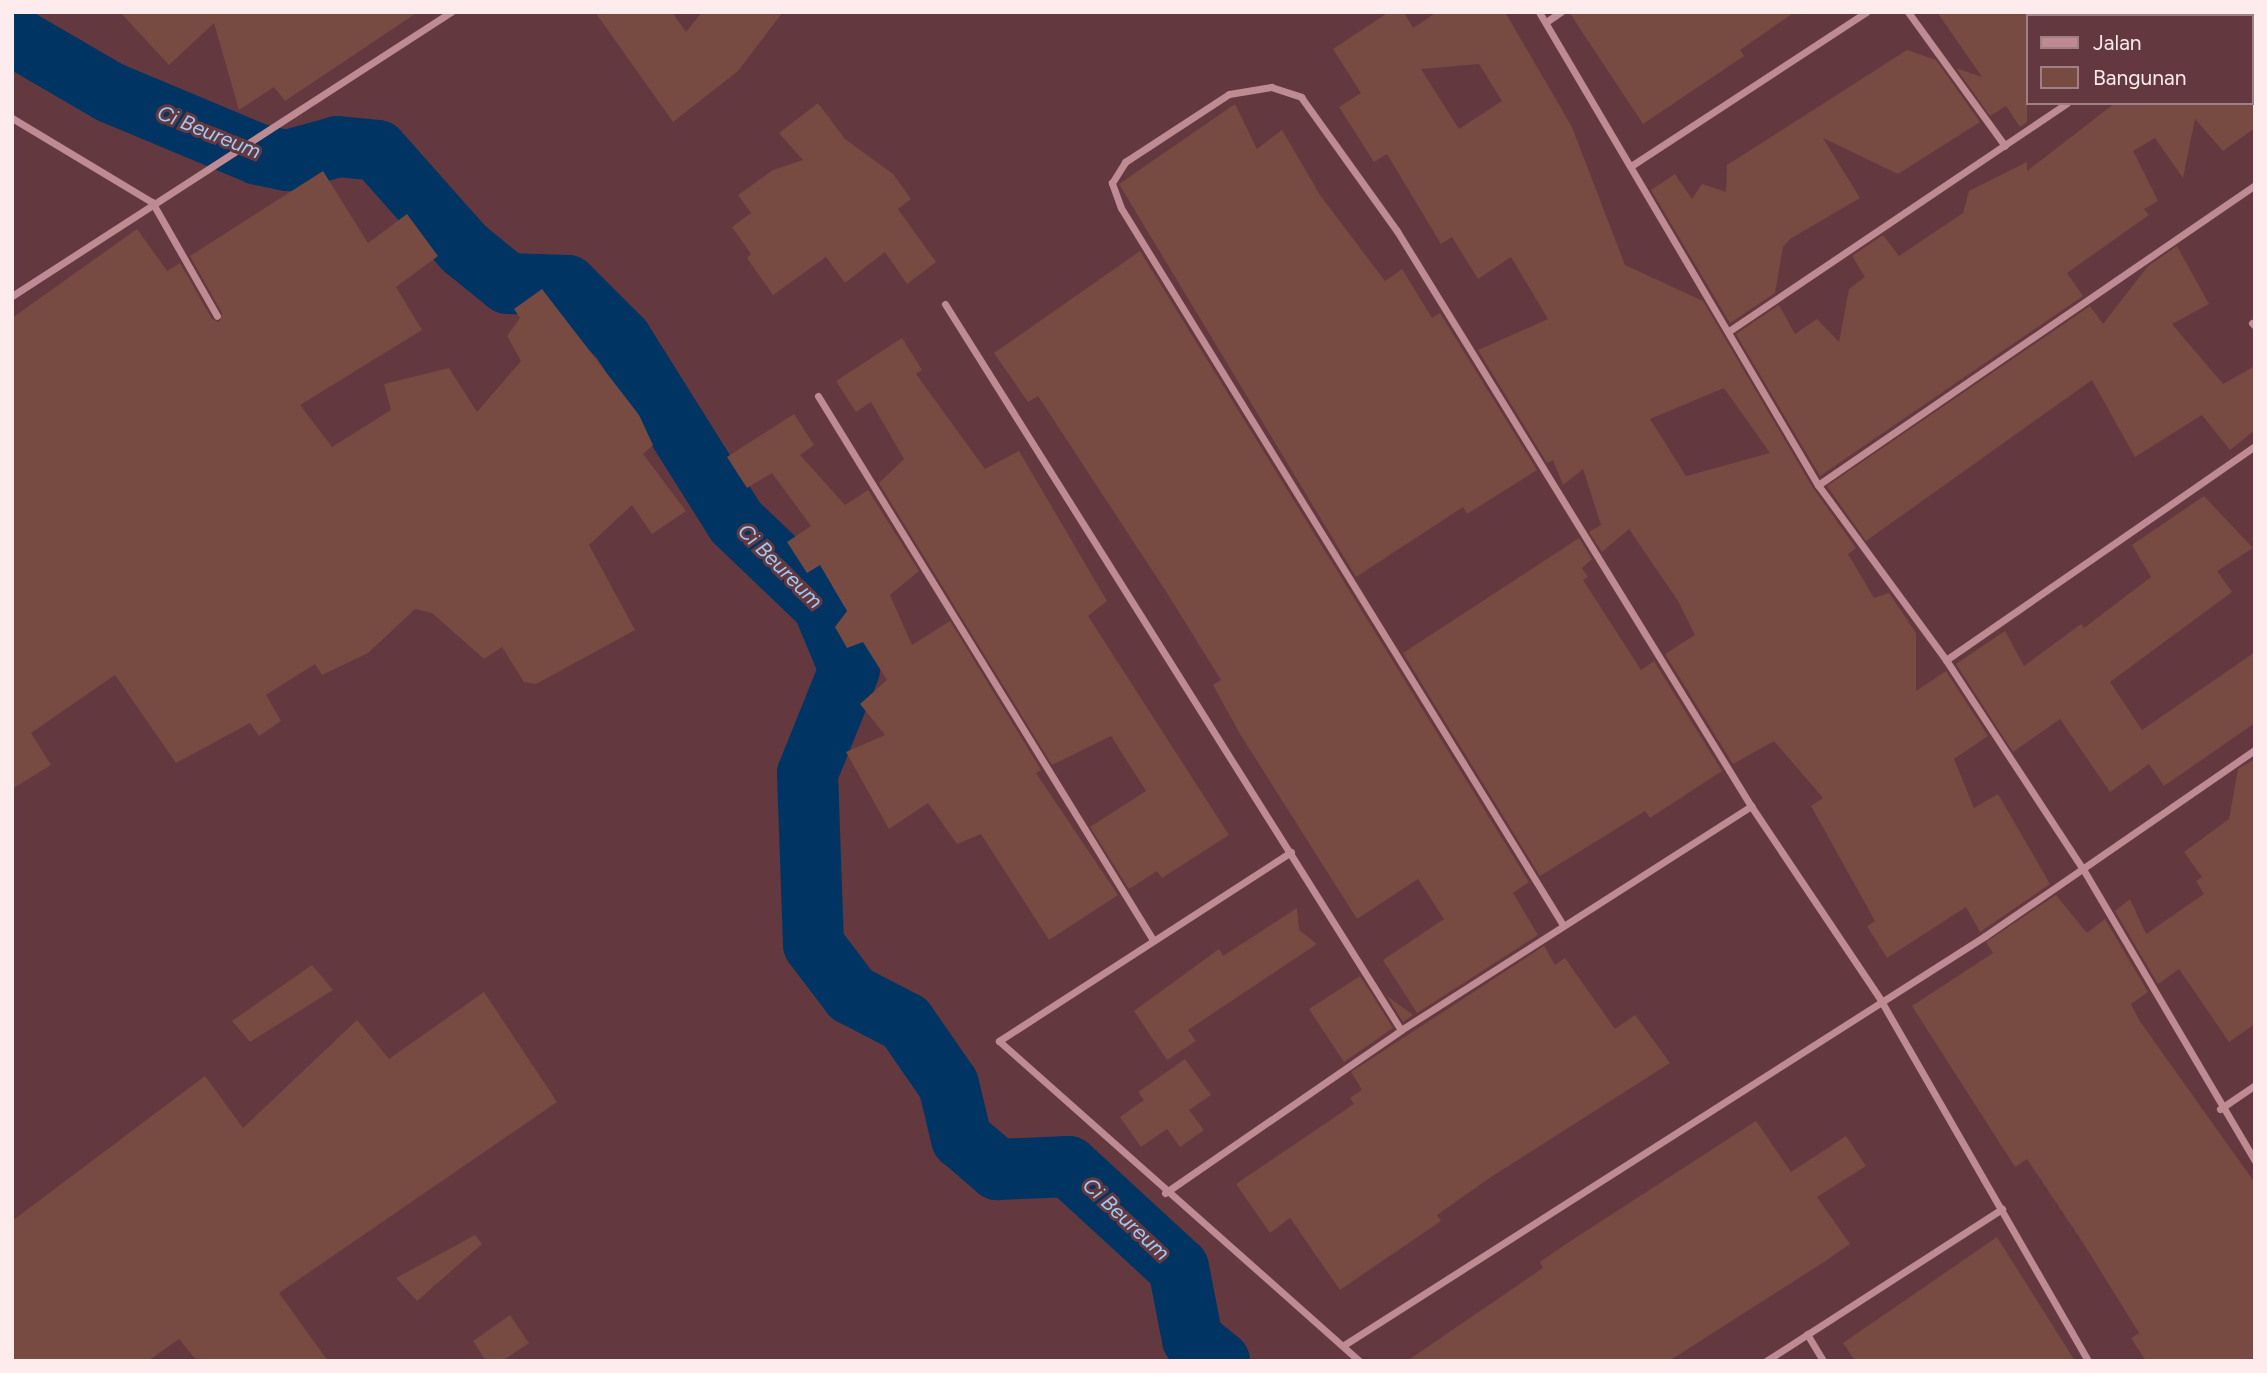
<!DOCTYPE html>
<style>
body{margin:0}
#map{position:relative;width:2267px;height:1373px;overflow:hidden;background:#64383f;font-family:Figtree,sans-serif}
div>[style]{position:absolute}
.river>*{height:61px;margin:-30.5px;padding:0 30.5px;transform-origin:30.5px;border-radius:30.5px;background:#003563}
.building>*{inset:0;background:#774a42}
.street>*{height:7px;margin:-3.5px;padding:0 3.5px;transform-origin:3.5px;border-radius:3.5px;background:#bf8b92}
span{translate:-50% -50%;white-space:nowrap;text-align:center;line-height:1.15;-webkit-text-stroke:6px #64383f;paint-order:stroke}
.water-label{font-size:21px;color:#a0c9f5;font-style:italic}
.frame{position:absolute;inset:0;border:14px solid #fdebed;pointer-events:none}
.legend{position:absolute;left:2026px;top:14px;width:228px;height:91px;box-sizing:border-box;background:#64383f;border:2px solid #a18085;margin:0;padding:9px 12px;list-style:none;font-size:21px;color:#fdebed}
.legend li{display:flex;align-items:center;gap:14px;height:35px}
.legend b{width:35px;border:2px solid #a18085}
</style>
<div id="map">
<div class="river">
<i style="left:12px;top:35px;width:113px;rotate:30.2deg"></i>
<i style="left:110px;top:92px;width:160px;rotate:22.7deg"></i>
<i style="left:258px;top:154px;width:30px;rotate:12deg"></i>
<i style="left:287px;top:160px;width:52px;rotate:-15.6deg"></i>
<i style="left:337px;top:146px;width:40px;rotate:5.7deg"></i>
<i style="left:377px;top:150px;width:131px;rotate:48.4deg"></i>
<i style="left:464px;top:248px;width:55px;rotate:39.1deg"></i>
<i style="left:507px;top:283px;width:60px;rotate:1.9deg"></i>
<i style="left:567px;top:285px;width:76px;rotate:45deg"></i>
<i style="left:621px;top:339px;width:215px;rotate:57.9deg"></i>
<i style="left:735px;top:521px;width:120px;rotate:43.7deg"></i>
<i style="left:822px;top:604px;width:70px;rotate:67.4deg"></i>
<i style="left:849px;top:669px;width:112px;rotate:112deg"></i>
<i style="left:807px;top:773px;width:171px;rotate:88deg"></i>
<i style="left:813px;top:944px;width:63px;rotate:52.8deg"></i>
<i style="left:851px;top:994px;width:61px;rotate:27.4deg"></i>
<i style="left:905px;top:1022px;width:75px;rotate:55.3deg"></i>
<i style="left:948px;top:1084px;width:56px;rotate:76.5deg"></i>
<i style="left:961px;top:1138px;width:48px;rotate:40.7deg"></i>
<i style="left:997px;top:1169px;width:71px;rotate:-2.4deg"></i>
<i style="left:1068px;top:1166px;width:149px;rotate:42.6deg"></i>
<i style="left:1178px;top:1267px;width:73px;rotate:79deg"></i>
<i style="left:1192px;top:1339px;width:35px;rotate:39deg"></i>
</div>
<div class="building">
<i style="clip-path:polygon(120px 12px,418px 12px,285px 101px,274px 87px,239px 110px,214px 23px,169px 65px)"></i>
<i style="clip-path:polygon(595px 12px,672px 12px,686px 32px,702px 12px,783px 12px,738px 71px,673px 122px)"></i>
<i style="clip-path:polygon(evenodd,1389px 12px,1404px 12px,1413px 28px,1437px 12px,1505px 12px,1572px 127px,1625px 265px,1703px 301px,1813px 488px,1856px 548px,1848px 554px,1874px 598px,1889px 593px,1916px 633px,1916px 691px,1946px 671px,1988px 736px,1954px 759px,1974px 808px,1998px 794px,2050px 884px,1980px 932px,1966px 907px,1887px 958px,1867px 926px,1875px 921px,1811px 806px,1823px 798px,1774px 741px,1733px 764px,1665px 654px,1695px 635px,1678px 601px,1629px 529px,1602px 552px,1589px 532px,1601px 525px,1583px 469px,1563px 485px,1553px 460px,1547px 463px,1478px 350px,1548px 319px,1511px 257px,1478px 279px,1452px 237px,1441px 244px,1387px 154px,1374px 162px,1339px 107px,1361px 93px,1333px 49px,1389px 12px,1479px 64px,1502px 101px,1459px 129px,1421px 69px,1479px 64px,1389px 12px,1724px 388px,1770px 453px,1686px 476px,1650px 419px,1724px 388px)"></i>
<i style="clip-path:polygon(1569px 12px,1795px 12px,1740px 50px,1744px 56px,1643px 124px)"></i>
<i style="clip-path:polygon(1937px 12px,2027px 12px,2027px 122px,2020px 127px,2006px 106px,1990px 116px,1956px 68px,1982px 77px)"></i>
<i style="clip-path:polygon(1907px 50px,1936px 60px,1980px 122px,1898px 174px,1823px 138px,1860px 198px,1790px 239px,1783px 247px,1775px 293px,1730px 323px,1651px 190px,1675px 174px,1692px 199px,1702px 184px,1726px 192px,1727px 165px)"></i>
<i style="clip-path:polygon(818px 103px,845px 139px,893px 174px,911px 199px,898px 209px,936px 262px,907px 284px,885px 252px,845px 283px,826px 257px,773px 295px,747px 258px,751px 254px,732px 227px,751px 213px,738px 195px,773px 170px,803px 160px,779px 133px)"></i>
<i style="clip-path:polygon(2115px 103px,2255px 103px,2255px 128px,2223px 151px,2195px 119px,2183px 178px,2155px 138px,2133px 151px,2158px 201px,2144px 209px,2149px 215px,2067px 273px,2083px 296px,1820px 476px,1736px 334px,1779px 305px,1795px 334px,1817px 319px,1839px 342px,1849px 289px,1865px 277px,1852px 256px,1883px 235px,1899px 256px,1963px 213px,1969px 191px,2027px 162px,2027px 171px)"></i>
<i style="clip-path:polygon(1235px 104px,1257px 149px,1282px 130px,1320px 195px,1385px 281px,1402px 269px,1432px 318px,1440px 313px,1537px 470px,1467px 514px,1463px 507px,1356px 577px,1119px 184px)"></i>
<i style="clip-path:polygon(323px 171px,368px 243px,407px 214px,438px 256px,396px 287px,422px 330px,300px 405px,332px 447px,391px 410px,384px 384px,449px 368px,477px 412px,521px 361px,507px 336px,520px 318px,514px 309px,542px 289px,639px 415px,653px 445px,643px 454px,686px 511px,652px 534px,632px 505px,589px 545px,635px 630px,536px 684px,524px 682px,502px 647px,484px 659px,432px 613px,415px 609px,368px 653px,322px 675px,315px 664px,266px 695px,281px 721px,259px 736px,250px 723px,176px 763px,115px 675px,31px 733px,51px 765px,12px 789px,12px 318px,137px 229px,167px 271px,180px 263px,212px 319px,219px 322px,222px 313px,190px 256px)"></i>
<i style="clip-path:polygon(2177px 246px,2209px 304px,2172px 324px,2223px 384px,2255px 366px,2255px 430px,2230px 450px,2202px 415px,2135px 457px,2092px 380px,1866px 541px,1827px 486px,2090px 306px,2103px 324px,2148px 266px)"></i>
<i style="clip-path:polygon(1140px 251px,1529px 882px,1513px 893px,1538px 935px,1417px 1013px,1383px 960px,1444px 919px,1418px 879px,1357px 919px,1240px 734px,1213px 685px,1221px 680px,1167px 593px,1038px 396px,1028px 402px,994px 353px)"></i>
<i style="clip-path:polygon(902px 338px,922px 370px,916px 374px,985px 469px,1019px 451px,1107px 601px,1088px 616px,1229px 835px,1162px 878px,1157px 871px,1129px 889px,1090px 827px,1146px 791px,1111px 736px,1052px 765px,879px 483px,904px 459px,871px 402px,856px 412px,836px 381px)"></i>
<i style="clip-path:polygon(794px 414px,814px 445px,800px 455px,845px 505px,868px 490px,919px 571px,890px 595px,912px 645px,950px 621px,1041px 770px,1036px 773px,1118px 895px,1049px 940px,981px 834px,957px 844px,928px 803px,889px 829px,846px 752px,885px 735px,860px 704px,887px 680px,863px 642px,847px 648px,835px 627px,847px 611px,820px 565px,807px 573px,787px 542px,811px 526px,772px 473px,747px 488px,727px 457px)"></i>
<i style="clip-path:polygon(2204px 496px,2253px 548px,2217px 571px,2232px 592px,2110px 682px,2142px 730px,2255px 652px,2255px 723px,2164px 786px,2149px 764px,2110px 792px,2060px 719px,2013px 752px,1956px 664px,2005px 631px,2024px 666px,2081px 624px,2084px 628px,2151px 577px,2132px 545px)"></i>
<i style="clip-path:polygon(1579px 538px,1592px 559px,1582px 568px,1588px 577px,1583px 580px,1641px 670px,1654px 661px,1722px 771px,1650px 818px,1645px 811px,1540px 876px,1403px 653px)"></i>
<i style="clip-path:polygon(2255px 759px,2255px 1024px,2229px 1042px,2179px 969px,2158px 984px,2115px 911px,2130px 899px,2146px 934px,2204px 894px,2196px 881px,2202px 877px,2184px 852px,2229px 819px,2238px 769px)"></i>
<i style="clip-path:polygon(2056px 895px,2087px 933px,2105px 919px,2148px 992px,2131px 1004px,2139px 1020px,2255px 1183px,2255px 1361px,2146px 1361px,2131px 1338px,2139px 1333px,2085px 1246px,2027px 1159px,2015px 1167px,1912px 1006px,1993px 953px,1986px 942px)"></i>
<i style="clip-path:polygon(1297px 908px,1299px 930px,1317px 944px,1188px 1030px,1196px 1041px,1167px 1060px,1134px 1011px,1219px 949px,1223px 956px)"></i>
<i style="clip-path:polygon(1544px 946px,1555px 965px,1565px 958px,1615px 1029px,1635px 1015px,1670px 1063px,1491px 1177px,1437px 1215px,1441px 1221px,1340px 1290px,1290px 1218px,1270px 1233px,1236px 1184px,1354px 1104px,1350px 1098px,1362px 1090px,1351px 1072px)"></i>
<i style="clip-path:polygon(312px 965px,333px 990px,250px 1042px,232px 1021px)"></i>
<i style="clip-path:polygon(1360px 976px,1393px 1028px,1344px 1062px,1309px 1009px)"></i>
<i style="clip-path:polygon(484px 992px,557px 1102px,279px 1293px,328px 1361px,197px 1361px,179px 1339px,148px 1361px,12px 1361px,12px 1221px,205px 1076px,243px 1128px,357px 1020px,389px 1059px)"></i>
<i style="clip-path:polygon(1387px 996px,1413px 1015px,1403px 1022px)"></i>
<i style="clip-path:polygon(1185px 1059px,1211px 1095px,1189px 1110px,1204px 1130px,1180px 1147px,1167px 1129px,1141px 1147px,1120px 1117px,1144px 1100px,1138px 1092px)"></i>
<i style="clip-path:polygon(1756px 1121px,1791px 1172px,1846px 1136px,1866px 1166px,1817px 1197px,1850px 1244px,1824px 1262px,1669px 1361px,1407px 1361px,1543px 1268px,1540px 1262px,1566px 1244px)"></i>
<i style="clip-path:polygon(475px 1235px,482px 1244px,417px 1301px,396px 1278px)"></i>
<i style="clip-path:polygon(1997px 1237px,2075px 1361px,1855px 1361px,1843px 1343px)"></i>
<i style="clip-path:polygon(510px 1315px,529px 1343px,502px 1361px,486px 1361px,473px 1341px)"></i>
</div>
<div class="street">
<i style="left:1539px;top:12px;width:549px;rotate:59.47deg"></i>
<i style="left:1818px;top:485px;width:217px;rotate:53.8deg"></i>
<i style="left:1946px;top:660px;width:250px;rotate:56.8deg"></i>
<i style="left:2083px;top:869px;width:339px;rotate:59.5deg"></i>
<i style="left:1908px;top:12px;width:165px;rotate:54.1deg"></i>
<i style="left:2197px;top:16px;width:6px;rotate:-39deg"></i>
<i style="left:1546px;top:22px;width:18px;rotate:-34deg"></i>
<i style="left:12px;top:118px;width:163px;rotate:31deg"></i>
<i style="left:152px;top:202px;width:131px;rotate:60.3deg"></i>
<i style="left:1631px;top:166px;width:281px;rotate:-33.2deg"></i>
<i style="left:12px;top:296px;width:523px;rotate:-32.9deg"></i>
<i style="left:945px;top:304px;width:857px;rotate:57.87deg"></i>
<i style="left:2252px;top:323px;width:4px;rotate:45deg"></i>
<i style="left:1729px;top:331px;width:408px;rotate:-34deg"></i>
<i style="left:818px;top:396px;width:639px;rotate:58.37deg"></i>
<i style="left:1818px;top:485px;width:530px;rotate:-34.47deg"></i>
<i style="left:1946px;top:660px;width:376px;rotate:-34.7deg"></i>
<i style="left:1291px;top:852px;width:348px;rotate:147.1deg"></i>
<i style="left:999px;top:1041px;width:482px;rotate:41.6deg"></i>
<i style="left:1563px;top:925px;width:842px;rotate:-121.65deg"></i>
<i style="left:1121px;top:208px;width:27px;rotate:-110deg"></i>
<i style="left:1112px;top:183px;width:25px;rotate:-58deg"></i>
<i style="left:1125px;top:162px;width:124px;rotate:-33.2deg"></i>
<i style="left:1229px;top:94px;width:43px;rotate:-9.5deg"></i>
<i style="left:1271px;top:87px;width:32px;rotate:18deg"></i>
<i style="left:1301px;top:97px;width:165px;rotate:54.4deg"></i>
<i style="left:1397px;top:231px;width:675px;rotate:58.38deg"></i>
<i style="left:1751px;top:806px;width:232px;rotate:56.2deg"></i>
<i style="left:1880px;top:999px;width:418px;rotate:60.1deg"></i>
<i style="left:2220px;top:1109px;width:42px;rotate:-34.4deg"></i>
<i style="left:1165px;top:1193px;width:287px;rotate:-34.6deg"></i>
<i style="left:1401px;top:1030px;width:416px;rotate:-32.6deg"></i>
<i style="left:1807px;top:1334px;width:31px;rotate:59deg"></i>
<i style="left:1344px;top:1345px;width:760px;rotate:-32.54deg"></i>
<i style="left:1985px;top:936px;width:328px;rotate:-34.6deg"></i>
<i style="left:1766px;top:1361px;width:281px;rotate:-32.8deg"></i>
</div>
<div class="water-label">
<span style="left:209px;top:132px;rotate:22deg">Ci Beureum</span>
<span style="left:780px;top:566px;rotate:45deg">Ci Beureum</span>
<span style="left:1126px;top:1219px;rotate:43deg">Ci Beureum</span>
</div>
<div class="frame"></div>
<ul class="legend">
<li><b style="height:9px;background:#bf8b92"></b>Jalan</li>
<li><b style="height:19px;background:#774a42"></b>Bangunan</li>
</ul>
</div>
